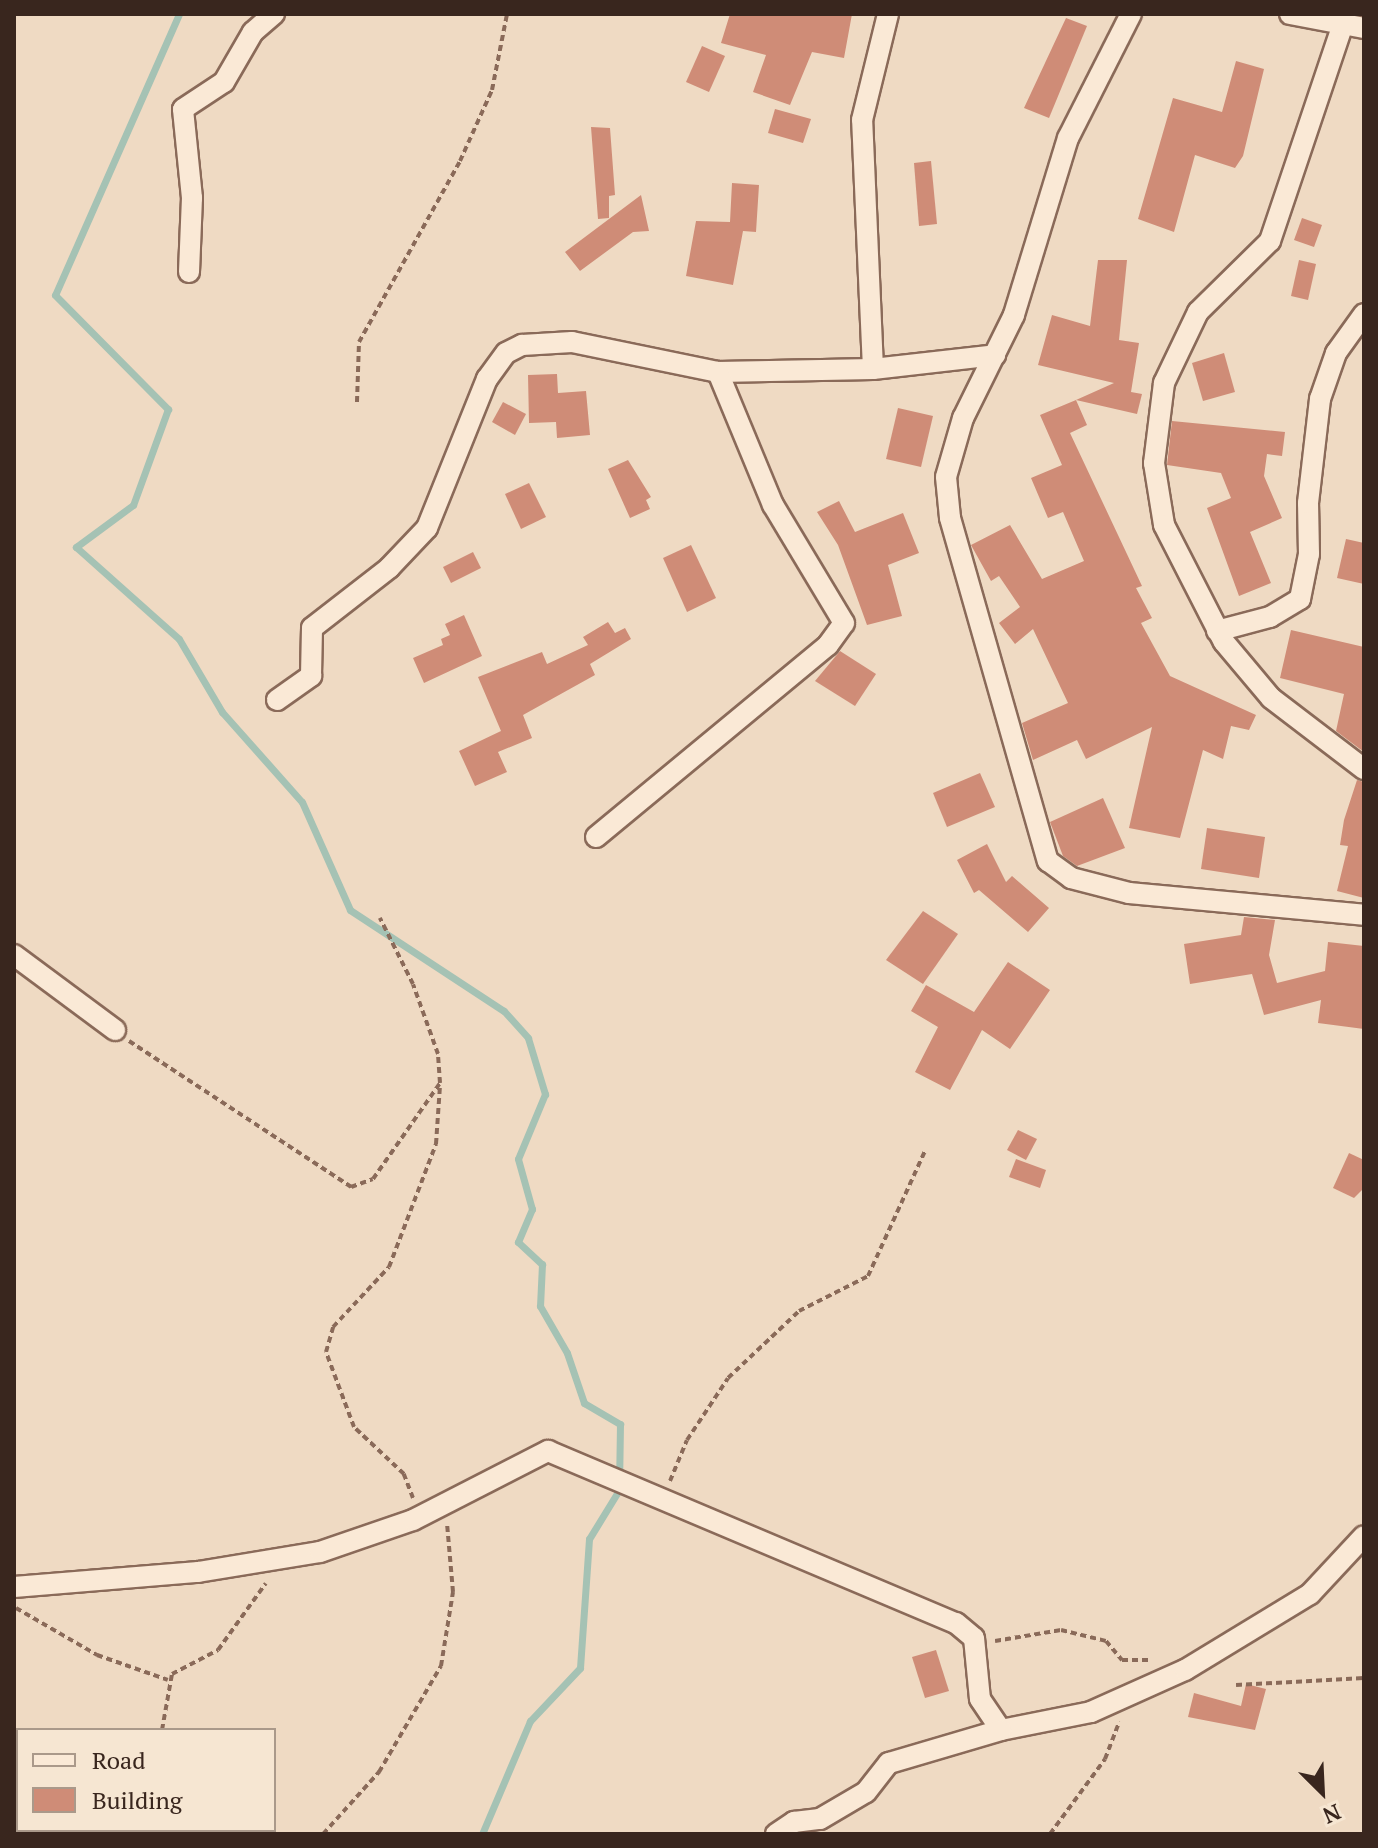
<!DOCTYPE html>
<style>
body{margin:0}
#map{position:relative;width:1378px;height:1848px;overflow:hidden;background:#efdac3;font-family:"PT Serif",serif}
div>[style]{position:absolute}
.stream>*{height:7px;margin:-3.5px;padding:0 3.5px;transform-origin:3.5px;border-radius:3.5px;background:#a5c2b4}
.building>*{inset:0;background:#cf8c77}
.path>*{height:4px;margin-top:-2px;transform-origin:0;background:repeating-linear-gradient(90deg,#8a6a59 0 6px,transparent 0 10px)}
.roads{filter:drop-shadow(2px 0 #8a6a59) drop-shadow(-2px 0 #8a6a59) drop-shadow(0 2px #8a6a59) drop-shadow(0 -2px #8a6a59)}
.minor>*{height:20px;margin:-10px;padding:0 10px;transform-origin:10px;border-radius:10px;background:#fae9d6}
span{translate:-50% -50%;white-space:nowrap;text-align:center;line-height:1.15;-webkit-text-stroke:6px #f6e6d2;paint-order:stroke}
.frame{position:absolute;inset:0;border:16px solid #39261e;pointer-events:none}
.legend{position:absolute;left:16px;top:1728px;width:260px;height:104px;box-sizing:border-box;background:#f6e6d2;border:2px solid #aa998a;margin:0;padding:10px 14px;list-style:none;font-size:24px;color:#39261e}
.legend li{display:flex;align-items:center;gap:16px;height:40px}
.legend b{width:40px;border:2px solid #aa998a}
.north{position:absolute;left:1282px;top:1752px;width:80px;height:80px;-webkit-text-stroke:6px #f6e6d2;paint-order:stroke;rotate:156deg;font-size:22px;font-weight:700;line-height:32px;text-align:center;color:#39261e}
.north::after{content:'';display:block;margin:auto;width:28px;height:36px;background:#39261e;clip-path:polygon(50% 0,100% 100%,50% 72%,0 100%)}
</style>
<div id="map">
<div class="stream">
<i style="left:179px;top:14px;width:307px;rotate:113.8deg"></i>
<i style="left:55px;top:295px;width:161px;rotate:45.3deg"></i>
<i style="left:168px;top:409px;width:102px;rotate:110deg"></i>
<i style="left:133px;top:505px;width:71px;rotate:143.6deg"></i>
<i style="left:76px;top:547px;width:138px;rotate:41.8deg"></i>
<i style="left:179px;top:639px;width:85px;rotate:59.5deg"></i>
<i style="left:222px;top:712px;width:120px;rotate:48.4deg"></i>
<i style="left:302px;top:802px;width:118px;rotate:66deg"></i>
<i style="left:350px;top:910px;width:184px;rotate:33.3deg"></i>
<i style="left:504px;top:1011px;width:36px;rotate:48deg"></i>
<i style="left:528px;top:1038px;width:59px;rotate:73.1deg"></i>
<i style="left:545px;top:1094px;width:70px;rotate:112.6deg"></i>
<i style="left:518px;top:1159px;width:52px;rotate:74.4deg"></i>
<i style="left:532px;top:1209px;width:36px;rotate:113deg"></i>
<i style="left:518px;top:1242px;width:33px;rotate:43deg"></i>
<i style="left:542px;top:1264px;width:42px;rotate:92.7deg"></i>
<i style="left:540px;top:1306px;width:54px;rotate:60.1deg"></i>
<i style="left:567px;top:1353px;width:53px;rotate:71.2deg"></i>
<i style="left:584px;top:1403px;width:42px;rotate:30.3deg"></i>
<i style="left:620px;top:1424px;width:66px;rotate:90.9deg"></i>
<i style="left:619px;top:1490px;width:57px;rotate:121.5deg"></i>
<i style="left:589px;top:1539px;width:129px;rotate:94deg"></i>
<i style="left:580px;top:1668px;width:73px;rotate:133.3deg"></i>
<i style="left:530px;top:1721px;width:123px;rotate:113deg"></i>
</div>
<div class="building">
<i style="clip-path:polygon(730px 14px,852px 14px,844px 58px,812px 52px,790px 105px,753px 92px,766px 55px,721px 43px)"></i>
<i style="clip-path:polygon(1066px 18px,1087px 26px,1049px 118px,1024px 108px)"></i>
<i style="clip-path:polygon(702px 46px,725px 56px,709px 92px,686px 82px)"></i>
<i style="clip-path:polygon(1236px 61px,1264px 69px,1243px 156px,1235px 168px,1195px 155px,1174px 232px,1138px 219px,1173px 98px,1222px 112px)"></i>
<i style="clip-path:polygon(775px 109px,811px 119px,803px 143px,768px 133px)"></i>
<i style="clip-path:polygon(591px 127px,610px 128px,615px 195px,609px 196px,609px 218px,598px 219px)"></i>
<i style="clip-path:polygon(931px 161px,937px 224px,919px 226px,914px 163px)"></i>
<i style="clip-path:polygon(732px 183px,759px 185px,756px 232px,743px 231px,733px 285px,686px 276px,696px 221px,730px 222px)"></i>
<i style="clip-path:polygon(641px 195px,649px 231px,633px 232px,580px 271px,565px 252px)"></i>
<i style="clip-path:polygon(1302px 218px,1322px 225px,1314px 247px,1294px 240px)"></i>
<i style="clip-path:polygon(1098px 260px,1127px 260px,1119px 340px,1139px 343px,1131px 392px,1142px 394px,1137px 414px,1076px 400px,1114px 383px,1038px 365px,1052px 315px,1090px 326px)"></i>
<i style="clip-path:polygon(1299px 260px,1316px 264px,1308px 300px,1291px 296px)"></i>
<i style="clip-path:polygon(1224px 353px,1235px 392px,1203px 401px,1192px 363px)"></i>
<i style="clip-path:polygon(557px 374px,558px 393px,586px 391px,590px 435px,557px 438px,556px 422px,529px 423px,528px 375px)"></i>
<i style="clip-path:polygon(1076px 400px,1087px 425px,1070px 433px,1142px 586px,1136px 588px,1152px 618px,1141px 623px,1170px 676px,1256px 715px,1249px 730px,1231px 726px,1223px 759px,1203px 750px,1180px 838px,1129px 828px,1152px 727px,1086px 759px,1077px 740px,1033px 760px,1022px 723px,1068px 703px,1033px 629px,1015px 644px,999px 623px,1020px 607px,999px 576px,991px 581px,971px 545px,1010px 525px,1042px 579px,1084px 561px,1063px 512px,1048px 518px,1031px 478px,1062px 465px,1040px 415px)"></i>
<i style="clip-path:polygon(503px 402px,526px 414px,515px 435px,492px 422px)"></i>
<i style="clip-path:polygon(898px 408px,933px 416px,921px 467px,886px 459px)"></i>
<i style="clip-path:polygon(1172px 421px,1285px 432px,1282px 456px,1267px 454px,1264px 476px,1282px 518px,1250px 532px,1271px 583px,1239px 596px,1207px 508px,1231px 498px,1221px 473px,1167px 465px)"></i>
<i style="clip-path:polygon(628px 460px,651px 497px,646px 500px,650px 509px,630px 518px,608px 469px)"></i>
<i style="clip-path:polygon(529px 483px,546px 517px,521px 529px,505px 494px)"></i>
<i style="clip-path:polygon(839px 501px,855px 532px,903px 513px,919px 553px,888px 565px,902px 616px,867px 625px,838px 545px,817px 512px)"></i>
<i style="clip-path:polygon(1346px 539px,1364px 543px,1364px 584px,1337px 578px)"></i>
<i style="clip-path:polygon(691px 545px,716px 598px,687px 612px,663px 558px)"></i>
<i style="clip-path:polygon(473px 552px,481px 568px,451px 583px,443px 567px)"></i>
<i style="clip-path:polygon(464px 615px,482px 656px,424px 683px,413px 658px,443px 645px,441px 639px,450px 635px,445px 624px)"></i>
<i style="clip-path:polygon(608px 622px,615px 633px,625px 628px,631px 639px,590px 664px,595px 675px,523px 715px,532px 738px,498px 752px,507px 772px,475px 786px,459px 751px,501px 731px,478px 677px,542px 652px,547px 664px,588px 645px,583px 637px)"></i>
<i style="clip-path:polygon(1291px 630px,1364px 647px,1364px 752px,1336px 731px,1344px 694px,1280px 678px)"></i>
<i style="clip-path:polygon(840px 651px,876px 674px,855px 706px,815px 681px)"></i>
<i style="clip-path:polygon(980px 773px,995px 807px,947px 827px,933px 793px)"></i>
<i style="clip-path:polygon(1357px 780px,1364px 782px,1364px 898px,1337px 891px,1348px 846px,1340px 845px,1344px 820px)"></i>
<i style="clip-path:polygon(1103px 798px,1125px 848px,1077px 866px,1063px 856px,1050px 822px)"></i>
<i style="clip-path:polygon(1207px 828px,1265px 837px,1259px 878px,1201px 869px)"></i>
<i style="clip-path:polygon(987px 844px,1006px 882px,1012px 876px,1049px 908px,1028px 932px,979px 890px,974px 893px,957px 860px)"></i>
<i style="clip-path:polygon(923px 911px,958px 934px,923px 984px,886px 960px)"></i>
<i style="clip-path:polygon(1244px 917px,1275px 920px,1269px 955px,1277px 983px,1325px 971px,1328px 942px,1364px 946px,1364px 1029px,1318px 1023px,1321px 1000px,1264px 1015px,1252px 974px,1190px 984px,1184px 944px,1241px 935px)"></i>
<i style="clip-path:polygon(1008px 962px,1050px 990px,1010px 1049px,982px 1030px,950px 1090px,915px 1072px,938px 1027px,911px 1011px,926px 985px,974px 1012px)"></i>
<i style="clip-path:polygon(1018px 1130px,1037px 1139px,1026px 1160px,1007px 1150px)"></i>
<i style="clip-path:polygon(1349px 1153px,1364px 1160px,1364px 1188px,1354px 1198px,1333px 1188px)"></i>
<i style="clip-path:polygon(1016px 1159px,1046px 1170px,1040px 1188px,1009px 1177px)"></i>
<i style="clip-path:polygon(936px 1650px,949px 1691px,925px 1698px,912px 1657px)"></i>
<i style="clip-path:polygon(1246px 1684px,1266px 1689px,1255px 1730px,1188px 1717px,1194px 1693px,1241px 1706px)"></i>
</div>
<div class="path">
<i style="left:357px;top:402px;width:60px;rotate:-88.1deg"></i>
<i style="left:359px;top:342px;width:207px;rotate:-60.8deg"></i>
<i style="left:460px;top:161px;width:78px;rotate:-65.7deg"></i>
<i style="left:492px;top:90px;width:77px;rotate:-78.8deg"></i>
<i style="left:129px;top:1041px;width:266px;rotate:33.3deg"></i>
<i style="left:351px;top:1187px;width:23px;rotate:-20deg"></i>
<i style="left:373px;top:1179px;width:117px;rotate:-55.1deg"></i>
<i style="left:440px;top:1083px;width:29px;rotate:-94deg"></i>
<i style="left:438px;top:1054px;width:74px;rotate:-109.7deg"></i>
<i style="left:413px;top:984px;width:74px;rotate:-116.6deg"></i>
<i style="left:670px;top:1481px;width:44px;rotate:-67.5deg"></i>
<i style="left:687px;top:1440px;width:74px;rotate:-56.5deg"></i>
<i style="left:728px;top:1378px;width:98px;rotate:-43.3deg"></i>
<i style="left:799px;top:1311px;width:77px;rotate:-26.9deg"></i>
<i style="left:868px;top:1276px;width:137px;rotate:-65.5deg"></i>
<i style="left:413px;top:1498px;width:26px;rotate:-111deg"></i>
<i style="left:404px;top:1474px;width:69px;rotate:-136.8deg"></i>
<i style="left:354px;top:1427px;width:80px;rotate:-110.5deg"></i>
<i style="left:326px;top:1352px;width:26px;rotate:-74deg"></i>
<i style="left:333px;top:1327px;width:82px;rotate:-47deg"></i>
<i style="left:389px;top:1267px;width:132px;rotate:-69.1deg"></i>
<i style="left:436px;top:1144px;width:59px;rotate:-86.1deg"></i>
<i style="left:16px;top:1608px;width:94px;rotate:30.1deg"></i>
<i style="left:97px;top:1655px;width:75px;rotate:19.4deg"></i>
<i style="left:995px;top:1641px;width:67px;rotate:-9.5deg"></i>
<i style="left:1061px;top:1630px;width:46px;rotate:13.7deg"></i>
<i style="left:1106px;top:1641px;width:25px;rotate:50deg"></i>
<i style="left:1122px;top:1660px;width:27px"></i>
<i style="left:1236px;top:1685px;width:128px;rotate:-3.1deg"></i>
<i style="left:162px;top:1730px;width:57px;rotate:-79.9deg"></i>
<i style="left:172px;top:1674px;width:52px;rotate:-27.6deg"></i>
<i style="left:218px;top:1650px;width:82px;rotate:-54.4deg"></i>
<i style="left:14px;top:1811px;width:4px;rotate:14deg"></i>
<i style="left:81px;top:1830px;width:13px;rotate:18deg"></i>
<i style="left:127px;top:1834px;width:5px;rotate:-53deg"></i>
<i style="left:323px;top:1834px;width:84px;rotate:-47.9deg"></i>
<i style="left:379px;top:1772px;width:123px;rotate:-59.7deg"></i>
<i style="left:441px;top:1666px;width:75px;rotate:-80.8deg"></i>
<i style="left:453px;top:1592px;width:68px;rotate:-95deg"></i>
<i style="left:1050px;top:1834px;width:93px;rotate:-53.7deg"></i>
<i style="left:1105px;top:1759px;width:40px;rotate:-69deg"></i>
</div>
<div class="roads">
<div class="minor">
<i style="left:1131px;top:14px;width:139px;rotate:116.9deg"></i>
<i style="left:1068px;top:138px;width:185px;rotate:107deg"></i>
<i style="left:1014px;top:315px;width:115px;rotate:116.3deg"></i>
<i style="left:963px;top:418px;width:61px;rotate:106.1deg"></i>
<i style="left:946px;top:477px;width:41px;rotate:84.4deg"></i>
<i style="left:950px;top:518px;width:357px;rotate:74.1deg"></i>
<i style="left:1048px;top:861px;width:29px;rotate:36deg"></i>
<i style="left:1071px;top:878px;width:60px;rotate:14.5deg"></i>
<i style="left:1129px;top:893px;width:236px;rotate:5.3deg"></i>
<i style="left:1290px;top:14px;width:75px;rotate:10.7deg"></i>
<i style="left:1343px;top:24px;width:229px;rotate:108.6deg"></i>
<i style="left:1270px;top:241px;width:101px;rotate:135.4deg"></i>
<i style="left:1198px;top:312px;width:79px;rotate:115.6deg"></i>
<i style="left:1164px;top:383px;width:81px;rotate:97.1deg"></i>
<i style="left:1154px;top:463px;width:63px;rotate:80.8deg"></i>
<i style="left:1164px;top:525px;width:131px;rotate:62.9deg"></i>
<i style="left:1224px;top:642px;width:73px;rotate:50deg"></i>
<i style="left:1271px;top:698px;width:117px;rotate:37.4deg"></i>
<i style="left:189px;top:272px;width:74px;rotate:-87.7deg"></i>
<i style="left:192px;top:198px;width:89px;rotate:-95.8deg"></i>
<i style="left:183px;top:109px;width:49px;rotate:-33.4deg"></i>
<i style="left:224px;top:82px;width:58px;rotate:-59.9deg"></i>
<i style="left:253px;top:32px;width:28px;rotate:-41deg"></i>
<i style="left:873px;top:369px;width:249px;rotate:-92.5deg"></i>
<i style="left:862px;top:120px;width:109px;rotate:-76.2deg"></i>
<i style="left:1217px;top:631px;width:55px;rotate:-14.8deg"></i>
<i style="left:1270px;top:617px;width:35px;rotate:-31deg"></i>
<i style="left:1300px;top:599px;width:46px;rotate:-78.7deg"></i>
<i style="left:1309px;top:554px;width:51px;rotate:-91.1deg"></i>
<i style="left:1308px;top:503px;width:105px;rotate:-83.4deg"></i>
<i style="left:1320px;top:399px;width:49px;rotate:-70.8deg"></i>
<i style="left:1336px;top:353px;width:48px;rotate:-54.3deg"></i>
<i style="left:277px;top:700px;width:42px;rotate:-35.2deg"></i>
<i style="left:311px;top:676px;width:48px;rotate:-88.8deg"></i>
<i style="left:312px;top:628px;width:98px;rotate:-37.9deg"></i>
<i style="left:389px;top:568px;width:55px;rotate:-46.5deg"></i>
<i style="left:427px;top:528px;width:161px;rotate:-68.1deg"></i>
<i style="left:487px;top:379px;width:32px;rotate:-54deg"></i>
<i style="left:506px;top:353px;width:18px;rotate:-27deg"></i>
<i style="left:522px;top:345px;width:50px;rotate:-3.4deg"></i>
<i style="left:572px;top:342px;width:149px;rotate:11.6deg"></i>
<i style="left:718px;top:372px;width:155px;rotate:-1.1deg"></i>
<i style="left:873px;top:369px;width:123px;rotate:-6.5deg"></i>
<i style="left:596px;top:837px;width:301px;rotate:-39.6deg"></i>
<i style="left:828px;top:645px;width:27px;rotate:-54deg"></i>
<i style="left:844px;top:623px;width:138px;rotate:-121deg"></i>
<i style="left:773px;top:505px;width:144px;rotate:-112.5deg"></i>
<i style="left:14px;top:955px;width:126px;rotate:36.6deg"></i>
<i style="left:14px;top:1587px;width:185px;rotate:-4.7deg"></i>
<i style="left:198px;top:1572px;width:124px;rotate:-9.3deg"></i>
<i style="left:320px;top:1552px;width:98px;rotate:-19deg"></i>
<i style="left:413px;top:1520px;width:152px;rotate:-27.1deg"></i>
<i style="left:548px;top:1451px;width:443px;rotate:22.9deg"></i>
<i style="left:956px;top:1623px;width:23px;rotate:40deg"></i>
<i style="left:974px;top:1638px;width:61px;rotate:84.4deg"></i>
<i style="left:980px;top:1699px;width:37px;rotate:56deg"></i>
<i style="left:1001px;top:1730px;width:92px;rotate:-11.3deg"></i>
<i style="left:1091px;top:1712px;width:103px;rotate:-24.1deg"></i>
<i style="left:1185px;top:1670px;width:146px;rotate:-31.3deg"></i>
<i style="left:1310px;top:1594px;width:79px;rotate:-47deg"></i>
<i style="left:776px;top:1834px;width:22px;rotate:-34deg"></i>
<i style="left:794px;top:1822px;width:26px;rotate:-7deg"></i>
<i style="left:820px;top:1819px;width:53px;rotate:-30.4deg"></i>
<i style="left:866px;top:1792px;width:37px;rotate:-52deg"></i>
<i style="left:889px;top:1763px;width:117px;rotate:-16.4deg"></i>
</div>
</div>
<div class="frame"></div>
<ul class="legend">
<li><b style="height:10px;background:#fae9d6"></b>Road</li>
<li><b style="height:22px;background:#cf8c77"></b>Building</li>
</ul>
<div class="north">N</div>
</div>
